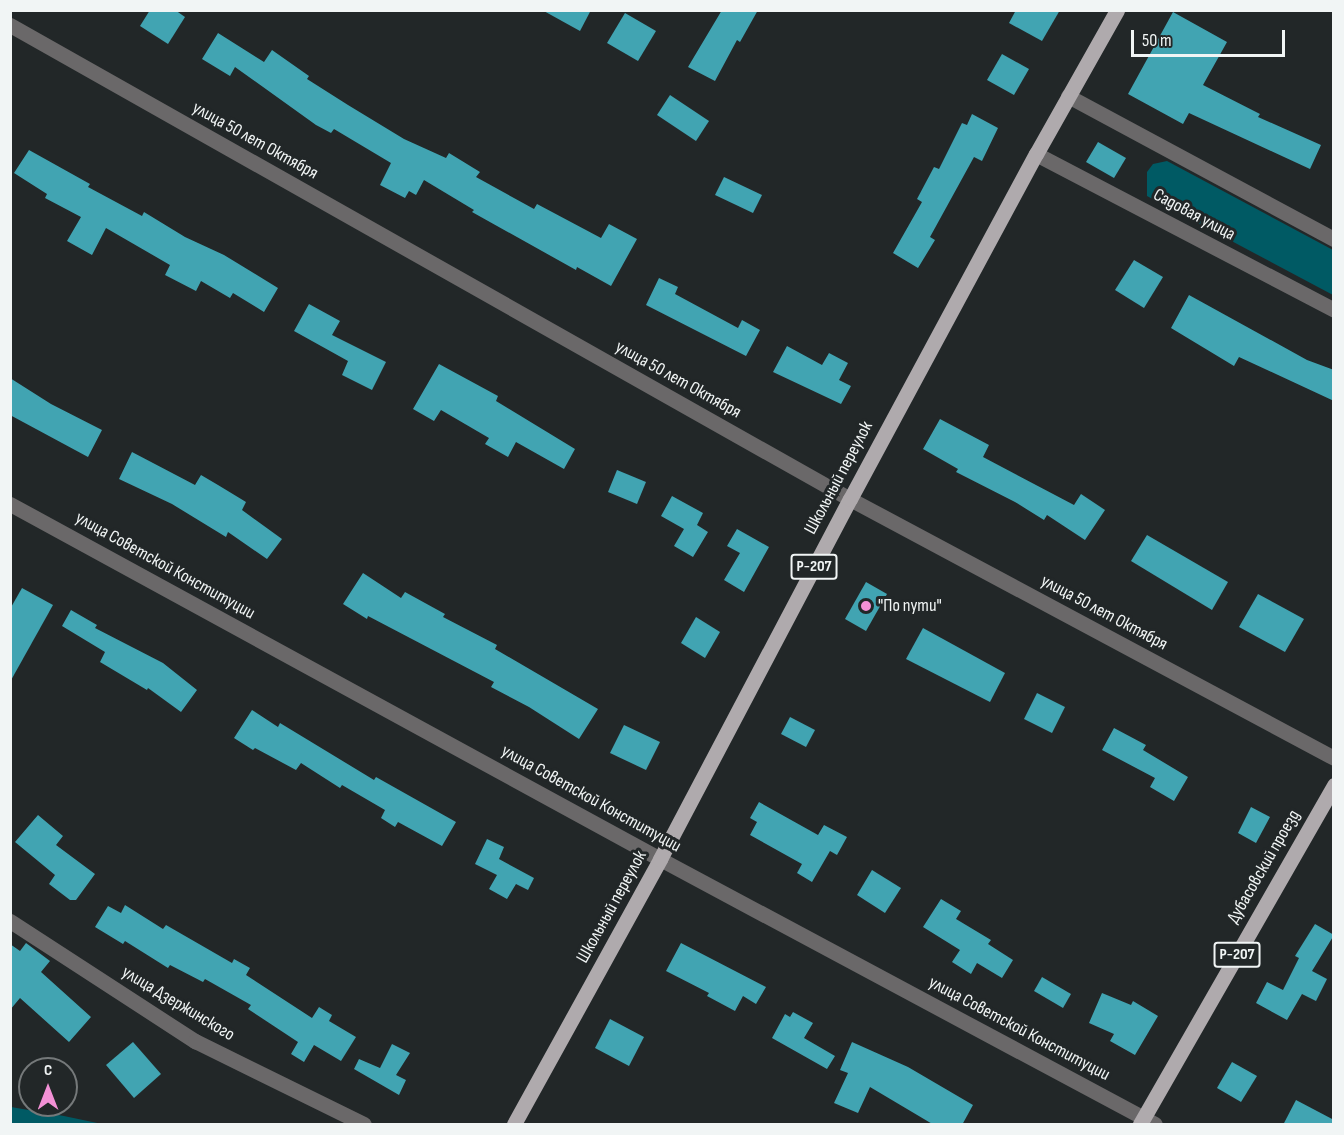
<!DOCTYPE html>
<meta charset="utf-8">
<style>
body{margin:0}
#map{position:relative;width:1344px;height:1135px;overflow:hidden;background:#222728;font-family:"Sofia Sans Condensed",sans-serif}
div>[style]{position:absolute}
.forest>*{inset:0;background:#005a64}
.building>*{inset:0;background:#41a4b2}
.minor>*{height:15px;margin:-7.5px;padding:0 7.5px;transform-origin:7.5px;border-radius:7.5px;background:#6a6869}
.primary>*{height:15px;margin:-7.5px;padding:0 7.5px;transform-origin:7.5px;border-radius:7.5px;background:#afaaad}
.dots>*{width:16px;height:16px;translate:-50% -50%;box-sizing:border-box;border:3px solid #222728;border-radius:50%}
span{translate:-50% -50%;white-space:nowrap;text-align:center;line-height:1.15;-webkit-text-stroke:6px #222728;paint-order:stroke}
.shield-label span{padding:2px 4px;background:#222728;border:2px solid;border-radius:4px;-webkit-text-stroke-width:0}
.shield-label{font-size:16px;color:#f1f5f5;font-weight:700}
.street-label{font-size:18px;color:#f1f5f5}
.poi-label{font-size:18px;color:#f1f5f5}
.left{translate:0 -50%;text-align:left}
.frame{position:absolute;inset:0;border:12px solid #f1f5f5;pointer-events:none}
.north{position:absolute;left:18px;top:1057px;width:60px;height:60px;box-sizing:border-box;background:#222728;border:2px solid #75797a;border-radius:50%;rotate:0deg;font-size:16px;font-weight:700;line-height:24px;text-align:center;color:#f1f5f5}
.north::after{content:'';display:block;margin:auto;width:21px;height:27px;background:#f391d6;clip-path:polygon(50% 0,100% 100%,50% 72%,0 100%)}
.scale{position:absolute;left:1131px;top:30px;width:154px;height:27px;box-sizing:border-box;border:3px solid #f1f5f5;border-top:0;padding-left:8px;font-size:18px;line-height:21px;white-space:nowrap;color:#f1f5f5;-webkit-text-stroke:4px #222728;paint-order:stroke}
</style>
<div id="map">
<div class="forest">
<i style="clip-path:polygon(1167px 161px,1333px 250px,1333px 295px,1147px 196px,1147px 172px,1153px 164px)"></i>
<i style="clip-path:polygon(11px 1107px,64px 1116px,102px 1124px,11px 1124px)"></i>
</div>
<div class="building">
<i style="clip-path:polygon(150px 10px,175px 10px,185px 17px,168px 44px,140px 26px)"></i>
<i style="clip-path:polygon(542px 10px,591px 10px,580px 31px)"></i>
<i style="clip-path:polygon(722px 10px,758px 10px,740px 42px,737px 40px,715px 81px,688px 67px)"></i>
<i style="clip-path:polygon(1016px 10px,1060px 10px,1042px 41px,1009px 23px)"></i>
<i style="clip-path:polygon(1173px 12px,1227px 42px,1203px 85px,1260px 114px,1258px 117px,1321px 145px,1310px 169px,1189px 113px,1183px 124px,1128px 94px)"></i>
<i style="clip-path:polygon(625px 13px,656px 31px,638px 61px,607px 43px)"></i>
<i style="clip-path:polygon(218px 33px,264px 62px,272px 50px,309px 76px,307px 79px,348px 105px,404px 139px,446px 158px,449px 153px,480px 172px,476px 177px,534px 209px,537px 204px,601px 238px,609px 224px,637px 239px,611px 286px,577px 267px,576px 270px,472px 212px,474px 210px,424px 180px,416px 195px,409px 191px,405px 198px,380px 185px,391px 163px,334px 129px,331px 133px,316px 125px,235px 67px,230px 76px,202px 59px)"></i>
<i style="clip-path:polygon(1002px 54px,1029px 69px,1014px 95px,987px 80px)"></i>
<i style="clip-path:polygon(670px 95px,709px 121px,696px 141px,657px 115px)"></i>
<i style="clip-path:polygon(972px 114px,998px 128px,982px 161px,974px 157px,930px 237px,935px 240px,918px 268px,893px 253px,922px 202px,917px 199px,934px 167px,939px 169px,962px 123px,967px 125px)"></i>
<i style="clip-path:polygon(1098px 142px,1126px 158px,1114px 178px,1086px 162px)"></i>
<i style="clip-path:polygon(29px 150px,90px 184px,88px 187px,142px 216px,144px 212px,185px 237px,224px 255px,278px 288px,264px 312px,233px 293px,230px 298px,201px 281px,196px 291px,165px 275px,170px 265px,106px 228px,92px 255px,67px 241px,81px 217px,45px 198px,47px 194px,14px 173px)"></i>
<i style="clip-path:polygon(724px 177px,762px 195px,753px 213px,715px 195px)"></i>
<i style="clip-path:polygon(1134px 260px,1163px 277px,1144px 308px,1115px 290px)"></i>
<i style="clip-path:polygon(659px 278px,678px 287px,675px 294px,738px 328px,742px 320px,760px 330px,746px 356px,646px 305px)"></i>
<i style="clip-path:polygon(1189px 295px,1307px 360px,1334px 370px,1334px 401px,1239px 357px,1234px 366px,1171px 328px)"></i>
<i style="clip-path:polygon(309px 304px,340px 321px,332px 335px,386px 362px,372px 390px,342px 375px,348px 361px,294px 331px)"></i>
<i style="clip-path:polygon(787px 346px,822px 365px,829px 353px,848px 363px,839px 380px,851px 386px,841px 404px,773px 372px)"></i>
<i style="clip-path:polygon(439px 364px,498px 396px,496px 401px,575px 449px,564px 469px,516px 442px,508px 457px,485px 444px,489px 438px,441px 410px,434px 421px,413px 409px)"></i>
<i style="clip-path:polygon(10px 378px,51px 404px,102px 430px,88px 457px,10px 415px)"></i>
<i style="clip-path:polygon(940px 419px,989px 445px,983px 457px,1074px 505px,1081px 494px,1105px 510px,1085px 540px,1047px 515px,1044px 520px,1015px 502px,956px 472px,958px 469px,923px 449px)"></i>
<i style="clip-path:polygon(132px 452px,195px 485px,201px 475px,218px 485px,246px 502px,242px 510px,282px 539px,267px 559px,228px 532px,226px 537px,172px 504px,119px 479px)"></i>
<i style="clip-path:polygon(617px 470px,646px 482px,637px 504px,608px 492px)"></i>
<i style="clip-path:polygon(672px 496px,703px 513px,697px 525px,708px 532px,693px 557px,674px 546px,684px 529px,661px 516px)"></i>
<i style="clip-path:polygon(737px 529px,769px 547px,744px 592px,724px 580px,740px 553px,727px 546px)"></i>
<i style="clip-path:polygon(1147px 535px,1228px 582px,1212px 610px,1131px 561px)"></i>
<i style="clip-path:polygon(363px 573px,401px 598px,405px 592px,445px 614px,443px 617px,497px 645px,495px 649px,598px 709px,579px 739px,529px 707px,491px 687px,494px 682px,368px 616px,367px 619px,343px 604px)"></i>
<i style="clip-path:polygon(866px 582px,887px 594px,866px 631px,845px 619px)"></i>
<i style="clip-path:polygon(22px 588px,53px 605px,10px 682px,10px 609px)"></i>
<i style="clip-path:polygon(1258px 594px,1304px 619px,1285px 652px,1239px 627px)"></i>
<i style="clip-path:polygon(71px 610px,97px 625px,95px 628px,163px 663px,197px 690px,181px 712px,148px 688px,147px 690px,100px 662px,105px 652px,62px 626px)"></i>
<i style="clip-path:polygon(696px 617px,720px 632px,705px 658px,681px 643px)"></i>
<i style="clip-path:polygon(923px 628px,1005px 673px,990px 702px,906px 659px)"></i>
<i style="clip-path:polygon(1037px 693px,1065px 707px,1052px 733px,1024px 719px)"></i>
<i style="clip-path:polygon(252px 710px,278px 727px,280px 723px,374px 780px,376px 777px,456px 822px,442px 846px,398px 822px,395px 827px,381px 818px,385px 810px,342px 785px,340px 788px,301px 763px,296px 770px,255px 748px,253px 750px,234px 738px)"></i>
<i style="clip-path:polygon(790px 717px,815px 730px,806px 747px,781px 734px)"></i>
<i style="clip-path:polygon(624px 725px,660px 742px,646px 770px,610px 753px)"></i>
<i style="clip-path:polygon(1114px 728px,1146px 745px,1143px 750px,1188px 777px,1174px 801px,1150px 787px,1155px 778px,1102px 750px)"></i>
<i style="clip-path:polygon(759px 802px,818px 835px,824px 825px,847px 837px,837px 855px,830px 851px,812px 882px,797px 873px,802px 864px,750px 835px,757px 822px,750px 818px)"></i>
<i style="clip-path:polygon(1251px 807px,1270px 817px,1256px 843px,1238px 833px)"></i>
<i style="clip-path:polygon(38px 815px,63px 836px,56px 845px,95px 874px,76px 900px,70px 900px,49px 884px,55px 875px,15px 842px)"></i>
<i style="clip-path:polygon(487px 839px,504px 847px,499px 859px,534px 878px,528px 890px,516px 884px,507px 899px,489px 889px,497px 875px,475px 864px)"></i>
<i style="clip-path:polygon(872px 870px,901px 888px,885px 913px,857px 895px)"></i>
<i style="clip-path:polygon(941px 899px,961px 911px,956px 919px,991px 940px,988px 944px,1013px 960px,1002px 978px,977px 963px,971px 974px,952px 962px,960px 950px,923px 927px)"></i>
<i style="clip-path:polygon(125px 905px,163px 929px,166px 925px,232px 963px,234px 959px,250px 968px,246px 975px,312px 1018px,319px 1007px,332px 1015px,329px 1021px,356px 1037px,341px 1061px,314px 1045px,304px 1062px,291px 1054px,298px 1042px,248px 1009px,251px 1005px,205px 979px,203px 982px,170px 965px,168px 968px,125px 941px,123px 944px,95px 927px,108px 906px,121px 913px)"></i>
<i style="clip-path:polygon(1315px 924px,1334px 935px,1312px 971px,1327px 979px,1316px 1001px,1302px 994px,1287px 1020px,1256px 1003px,1267px 982px,1283px 990px,1299px 958px,1295px 956px)"></i>
<i style="clip-path:polygon(26px 943px,50px 961px,41px 972px,91px 1017px,69px 1042px,20px 998px,10px 1010px,10px 944px,20px 951px)"></i>
<i style="clip-path:polygon(681px 943px,766px 987px,756px 1004px,743px 996px,735px 1011px,707px 996px,709px 993px,666px 971px)"></i>
<i style="clip-path:polygon(1042px 977px,1071px 994px,1063px 1008px,1034px 991px)"></i>
<i style="clip-path:polygon(1102px 993px,1131px 1005px,1133px 1001px,1158px 1016px,1135px 1055px,1110px 1041px,1114px 1034px,1089px 1023px)"></i>
<i style="clip-path:polygon(793px 1012px,813px 1023px,804px 1038px,835px 1056px,827px 1069px,772px 1038px,785px 1014px,790px 1017px)"></i>
<i style="clip-path:polygon(610px 1019px,644px 1037px,629px 1066px,595px 1048px)"></i>
<i style="clip-path:polygon(133px 1042px,161px 1074px,134px 1098px,106px 1065px)"></i>
<i style="clip-path:polygon(852px 1042px,908px 1067px,973px 1105px,962px 1125px,934px 1125px,870px 1087px,858px 1113px,834px 1103px,848px 1073px,840px 1070px)"></i>
<i style="clip-path:polygon(392px 1044px,410px 1053px,396px 1075px,406px 1080px,399px 1095px,354px 1069px,359px 1059px,380px 1068px)"></i>
<i style="clip-path:polygon(1232px 1062px,1257px 1076px,1241px 1102px,1217px 1088px)"></i>
<i style="clip-path:polygon(1296px 1100px,1334px 1120px,1334px 1125px,1283px 1125px)"></i>
</div>
<div class="minor">
<i style="left:10px;top:25px;width:965px;rotate:29.44deg"></i>
<i style="left:850px;top:499px;width:549px;rotate:28.15deg"></i>
<i style="left:1068px;top:96px;width:302px;rotate:28.3deg"></i>
<i style="left:1036px;top:154px;width:336px;rotate:27.6deg"></i>
<i style="left:10px;top:504px;width:741px;rotate:28.64deg"></i>
<i style="left:660px;top:859px;width:561px;rotate:28.16deg"></i>
<i style="left:10px;top:921px;width:221px;rotate:33deg"></i>
<i style="left:195px;top:1041px;width:188px;rotate:26.2deg"></i>
</div>
<div class="primary">
<i style="left:514px;top:1124px;width:303px;rotate:-61.1deg"></i>
<i style="left:660px;top:859px;width:407px;rotate:-62.2deg"></i>
<i style="left:850px;top:499px;width:392px;rotate:-61.7deg"></i>
<i style="left:1036px;top:154px;width:165px;rotate:-60.6deg"></i>
<i style="left:1140px;top:1124px;width:391px;rotate:-60.2deg"></i>
</div>
<div class="dots">
<i style="left:866px;top:606px;background:#f391d6"></i>
</div>
<div class="shield-label">
<span style="left:814px;top:567px">Р-207</span>
<span style="left:1237px;top:955px">Р-207</span>
</div>
<div class="street-label">
<span style="left:255px;top:141px;rotate:29deg">улица 50 лет Октября</span>
<span style="left:1194px;top:215px;rotate:28deg">Садовая улица</span>
<span style="left:678px;top:380px;rotate:29deg">улица 50 лет Октября</span>
<span style="left:839px;top:478px;rotate:-62deg">Школьный переулок</span>
<span style="left:165px;top:566px;rotate:29deg">улица Советской Конституции</span>
<span style="left:1104px;top:613px;rotate:28deg">улица 50 лет Октября</span>
<span style="left:591px;top:799px;rotate:29deg">улица Советской Конституции</span>
<span style="left:1264px;top:867px;rotate:-60deg">Дубасовский проезд</span>
<span style="left:612px;top:907px;rotate:-61deg">Школьный переулок</span>
<span style="left:178px;top:1004px;rotate:31deg">улица Дзержинского</span>
<span style="left:1019px;top:1029px;rotate:28deg">улица Советской Конституции</span>
</div>
<div class="poi-label">
<span class="left" style="left:878px;top:606px">"По пути"</span>
</div>
<div class="frame"></div>
<div class="north">С</div>
<div class="scale">50 m</div>
</div>
